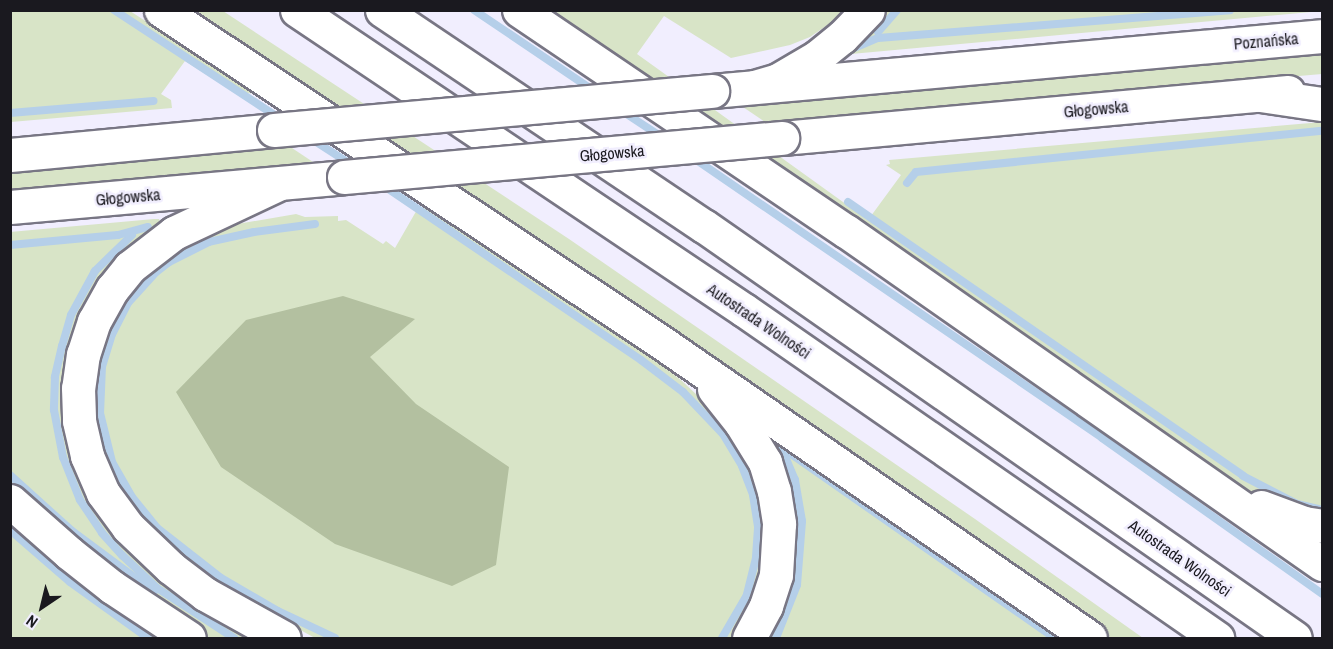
<!DOCTYPE html>
<meta charset="utf-8">
<style>
body{margin:0}
#map{position:relative;width:1333px;height:649px;overflow:hidden;background:#f1eefe;font-family:"Archivo Narrow",sans-serif}
div>[style]{position:absolute}
.green>*{inset:0;background:#d8e4c7}
.forest>*{inset:0;background:#b3c0a0}
.stream>*{height:8px;margin:-4px;padding:0 4px;transform-origin:4px;border-radius:4px;background:#b5cfe9}
.roads{filter:drop-shadow(2px 0 #787684) drop-shadow(-2px 0 #787684) drop-shadow(0 2px #787684) drop-shadow(0 -2px #787684)}
.major>*{height:33px;margin:-16.5px;padding:0 16.5px;transform-origin:16.5px;border-radius:16.5px;background:#fff}
.highway>*{height:33px;margin:-16.5px;padding:0 16.5px;transform-origin:16.5px;border-radius:16.5px;background:#fff}
.bridges{filter:drop-shadow(2px 0 #787684) drop-shadow(-2px 0 #787684) drop-shadow(0 2px #787684) drop-shadow(0 -2px #787684)}
.major-bridge>*{height:33px;margin:-16.5px;padding:0 16.5px;transform-origin:16.5px;border-radius:16.5px;background:#fff}
span{translate:-50% -50%;white-space:nowrap;text-align:center;line-height:1.15;-webkit-text-stroke:5px #f1eefe;paint-order:stroke}
.street-label{font-size:16px;color:#1a191f}
.frame{position:absolute;inset:0;border:12px solid #1a191f;pointer-events:none}
.north{position:absolute;left:12px;top:577px;width:60px;height:60px;-webkit-text-stroke:4px #f1eefe;paint-order:stroke;rotate:215deg;font-size:16px;font-weight:700;line-height:24px;text-align:center;color:#1a191f}
.north::after{content:'';display:block;margin:auto;width:21px;height:27px;background:#1a191f;clip-path:polygon(50% 0,100% 100%,50% 72%,0 100%)}
</style>
<div id="map">
<div class="green">
<i style="clip-path:polygon(11px 11px,130px 11px,256px 93px,237px 94px,185px 61px,161px 94px,171px 100px,172px 108px,11px 122px)"></i>
<i style="clip-path:polygon(188px 11px,223px 11px,569px 239px,975px 519px,1143px 638px,1111px 638px,769px 400px)"></i>
<i style="clip-path:polygon(546px 11px,848px 11px,810px 37px,790px 45px,731px 58px,664px 16px,637px 54px,868px 220px,901px 175px,886px 165px,890px 164px,889px 160px,1322px 122px,1322px 518px,1265px 500px,1198px 458px)"></i>
<i style="clip-path:polygon(886px 11px,1322px 11px,840px 55px)"></i>
<i style="clip-path:polygon(1322px 53px,1322px 74px,765px 122px,740px 105px)"></i>
<i style="clip-path:polygon(289px 146px,316px 164px,11px 192px,11px 171px)"></i>
<i style="clip-path:polygon(429px 207px,643px 351px,681px 380px,716px 413px,752px 468px,766px 525px,758px 587px,732px 638px,315px 638px,212px 582px,138px 518px,107px 468px,92px 404px,101px 342px,132px 285px,171px 252px,220px 227px,296px 214px,305px 217px,338px 216px,338px 221px,346px 220px,383px 244px,386px 241px,395px 248px,418px 208px)"></i>
<i style="clip-path:polygon(154px 219px,159px 219px,161px 224px,131px 248px,68px 442px,254px 638px,209px 638px,197px 632px,165px 611px,11px 488px,10px 232px)"></i>
<i style="clip-path:polygon(767px 435px,1071px 638px,765px 638px)"></i>
<i style="clip-path:polygon(10px 519px,165px 638px,11px 638px)"></i>
</div>
<div class="forest">
<i style="clip-path:polygon(343px 296px,415px 319px,370px 357px,416px 404px,509px 467px,496px 565px,452px 586px,335px 544px,221px 467px,176px 392px,246px 320px)"></i>
</div>
<div class="stream">
<i style="left:114px;top:10px;width:201px;rotate:33.2deg"></i>
<i style="left:474px;top:10px;width:145px;rotate:34deg"></i>
<i style="left:878px;top:32px;width:29px;rotate:-49deg"></i>
<i style="left:854px;top:48px;width:26px;rotate:-23deg"></i>
<i style="left:878px;top:38px;width:353px;rotate:-4.5deg"></i>
<i style="left:619px;top:109px;width:53px;rotate:33.4deg"></i>
<i style="left:10px;top:113px;width:144px;rotate:-4.8deg"></i>
<i style="left:310px;top:138px;width:50px;rotate:32.7deg"></i>
<i style="left:692px;top:157px;width:497px;rotate:34.4deg"></i>
<i style="left:1102px;top:438px;width:270px;rotate:35.3deg"></i>
<i style="left:907px;top:183px;width:14px;rotate:-51deg"></i>
<i style="left:916px;top:172px;width:408px;rotate:-5.8deg"></i>
<i style="left:381px;top:184px;width:314px;rotate:34.1deg"></i>
<i style="left:641px;top:360px;width:53px;rotate:37.3deg"></i>
<i style="left:683px;top:392px;width:58px;rotate:46.4deg"></i>
<i style="left:723px;top:434px;width:37px;rotate:59deg"></i>
<i style="left:742px;top:466px;width:31px;rotate:69deg"></i>
<i style="left:753px;top:495px;width:33px;rotate:81deg"></i>
<i style="left:758px;top:528px;width:30px;rotate:94deg"></i>
<i style="left:756px;top:558px;width:38px;rotate:104deg"></i>
<i style="left:747px;top:595px;width:50px;rotate:120.2deg"></i>
<i style="left:848px;top:202px;width:481px;rotate:34.7deg"></i>
<i style="left:1243px;top:476px;width:61px;rotate:27.4deg"></i>
<i style="left:1297px;top:504px;width:26px;rotate:13deg"></i>
<i style="left:315px;top:224px;width:62px;rotate:172.5deg"></i>
<i style="left:254px;top:232px;width:46px;rotate:167.5deg"></i>
<i style="left:209px;top:242px;width:45px;rotate:153.4deg"></i>
<i style="left:169px;top:262px;width:16px;rotate:142deg"></i>
<i style="left:156px;top:272px;width:42px;rotate:132.1deg"></i>
<i style="left:128px;top:303px;width:35px;rotate:117deg"></i>
<i style="left:112px;top:334px;width:34px;rotate:107deg"></i>
<i style="left:102px;top:366px;width:47px;rotate:92.4deg"></i>
<i style="left:100px;top:413px;width:50px;rotate:76.2deg"></i>
<i style="left:112px;top:462px;width:40px;rotate:60.3deg"></i>
<i style="left:132px;top:497px;width:40px;rotate:51deg"></i>
<i style="left:157px;top:528px;width:81px;rotate:38deg"></i>
<i style="left:221px;top:578px;width:66px;rotate:30.1deg"></i>
<i style="left:278px;top:611px;width:63px;rotate:25.3deg"></i>
<i style="left:132px;top:235px;width:52px;rotate:135.8deg"></i>
<i style="left:95px;top:271px;width:50px;rotate:118.6deg"></i>
<i style="left:71px;top:315px;width:32px;rotate:106deg"></i>
<i style="left:62px;top:346px;width:32px;rotate:103deg"></i>
<i style="left:55px;top:377px;width:33px;rotate:92deg"></i>
<i style="left:54px;top:410px;width:48px;rotate:79.2deg"></i>
<i style="left:63px;top:457px;width:46px;rotate:68.4deg"></i>
<i style="left:80px;top:500px;width:40px;rotate:56deg"></i>
<i style="left:102px;top:533px;width:30px;rotate:48deg"></i>
<i style="left:122px;top:555px;width:48px;rotate:43.3deg"></i>
<i style="left:157px;top:588px;width:92px;rotate:33deg"></i>
<i style="left:10px;top:245px;width:108px;rotate:-5.3deg"></i>
<i style="left:118px;top:235px;width:31px;rotate:-15deg"></i>
<i style="left:781px;top:447px;width:334px;rotate:34.9deg"></i>
<i style="left:10px;top:475px;width:84px;rotate:42.1deg"></i>
<i style="left:72px;top:531px;width:102px;rotate:36.6deg"></i>
<i style="left:10px;top:530px;width:79px;rotate:40.9deg"></i>
<i style="left:70px;top:582px;width:96px;rotate:35.7deg"></i>
<i style="left:776px;top:638px;width:57px;rotate:-68.4deg"></i>
<i style="left:797px;top:585px;width:64px;rotate:-85.5deg"></i>
<i style="left:802px;top:521px;width:42px;rotate:-99.7deg"></i>
<i style="left:795px;top:480px;width:34px;rotate:-113deg"></i>
</div>
<div class="roads">
<div class="major">
<i style="left:712px;top:91px;width:612px;rotate:-5.15deg"></i>
<i style="left:782px;top:138px;width:508px;rotate:-5.19deg"></i>
<i style="left:10px;top:155px;width:265px;rotate:-5.4deg"></i>
<i style="left:10px;top:207px;width:335px;rotate:-5.1deg"></i>
</div>
<div class="highway">
<i style="left:161px;top:10px;width:600px;rotate:33.58deg"></i>
<i style="left:661px;top:342px;width:521px;rotate:34.6deg"></i>
<i style="left:297px;top:10px;width:538px;rotate:33.87deg"></i>
<i style="left:744px;top:310px;width:576px;rotate:34.74deg"></i>
<i style="left:382px;top:10px;width:388px;rotate:33.9deg"></i>
<i style="left:704px;top:226px;width:720px;rotate:34.88deg"></i>
<i style="left:519px;top:10px;width:395px;rotate:34.1deg"></i>
<i style="left:846px;top:231px;width:581px;rotate:34.98deg"></i>
<i style="left:754px;top:87px;width:25px;rotate:-16deg"></i>
<i style="left:778px;top:80px;width:45px;rotate:-30.5deg"></i>
<i style="left:817px;top:57px;width:32px;rotate:-39deg"></i>
<i style="left:842px;top:37px;width:37px;rotate:-46deg"></i>
<i style="left:1260px;top:95px;width:63px;rotate:8.3deg"></i>
<i style="left:278px;top:184px;width:115px;rotate:154.8deg"></i>
<i style="left:174px;top:233px;width:56px;rotate:142.3deg"></i>
<i style="left:130px;top:267px;width:28px;rotate:129deg"></i>
<i style="left:112px;top:289px;width:37px;rotate:119deg"></i>
<i style="left:94px;top:321px;width:35px;rotate:108deg"></i>
<i style="left:83px;top:354px;width:34px;rotate:98deg"></i>
<i style="left:78px;top:388px;width:33px;rotate:88deg"></i>
<i style="left:79px;top:421px;width:36px;rotate:77deg"></i>
<i style="left:87px;top:456px;width:40px;rotate:66.6deg"></i>
<i style="left:103px;top:493px;width:42px;rotate:53.7deg"></i>
<i style="left:128px;top:527px;width:59px;rotate:43.6deg"></i>
<i style="left:171px;top:568px;width:43px;rotate:37.4deg"></i>
<i style="left:205px;top:594px;width:90px;rotate:29.1deg"></i>
<i style="left:714px;top:389px;width:43px;rotate:51.5deg"></i>
<i style="left:741px;top:423px;width:46px;rotate:58.4deg"></i>
<i style="left:765px;top:462px;width:30px;rotate:73deg"></i>
<i style="left:774px;top:491px;width:33px;rotate:81deg"></i>
<i style="left:779px;top:524px;width:51px;rotate:93.4deg"></i>
<i style="left:776px;top:575px;width:33px;rotate:108deg"></i>
<i style="left:766px;top:606px;width:36px;rotate:118deg"></i>
<i style="left:10px;top:501px;width:79px;rotate:41.4deg"></i>
<i style="left:69px;top:553px;width:55px;rotate:38.3deg"></i>
<i style="left:112px;top:587px;width:92px;rotate:33.5deg"></i>
<i style="left:1261px;top:507px;width:46px;rotate:20.4deg"></i>
<i style="left:1304px;top:523px;width:18px;rotate:9deg"></i>
</div>
</div>
<div class="bridges">
<div class="major-bridge">
<i style="left:274px;top:130px;width:440px;rotate:-5.1deg"></i>
<i style="left:344px;top:177px;width:440px;rotate:-5.1deg"></i>
</div>
</div>
<div class="street-label">
<span style="left:1266px;top:41px;rotate:-5deg">Poznańska</span>
<span style="left:1096px;top:109px;rotate:-5deg">Głogowska</span>
<span style="left:612px;top:153px;rotate:-5deg">Głogowska</span>
<span style="left:128px;top:197px;rotate:-5deg">Głogowska</span>
<span style="left:759px;top:321px;rotate:34deg">Autostrada Wolności</span>
<span style="left:1180px;top:558px;rotate:35deg">Autostrada Wolności</span>
</div>
<div class="frame"></div>
<div class="north">N</div>
</div>
